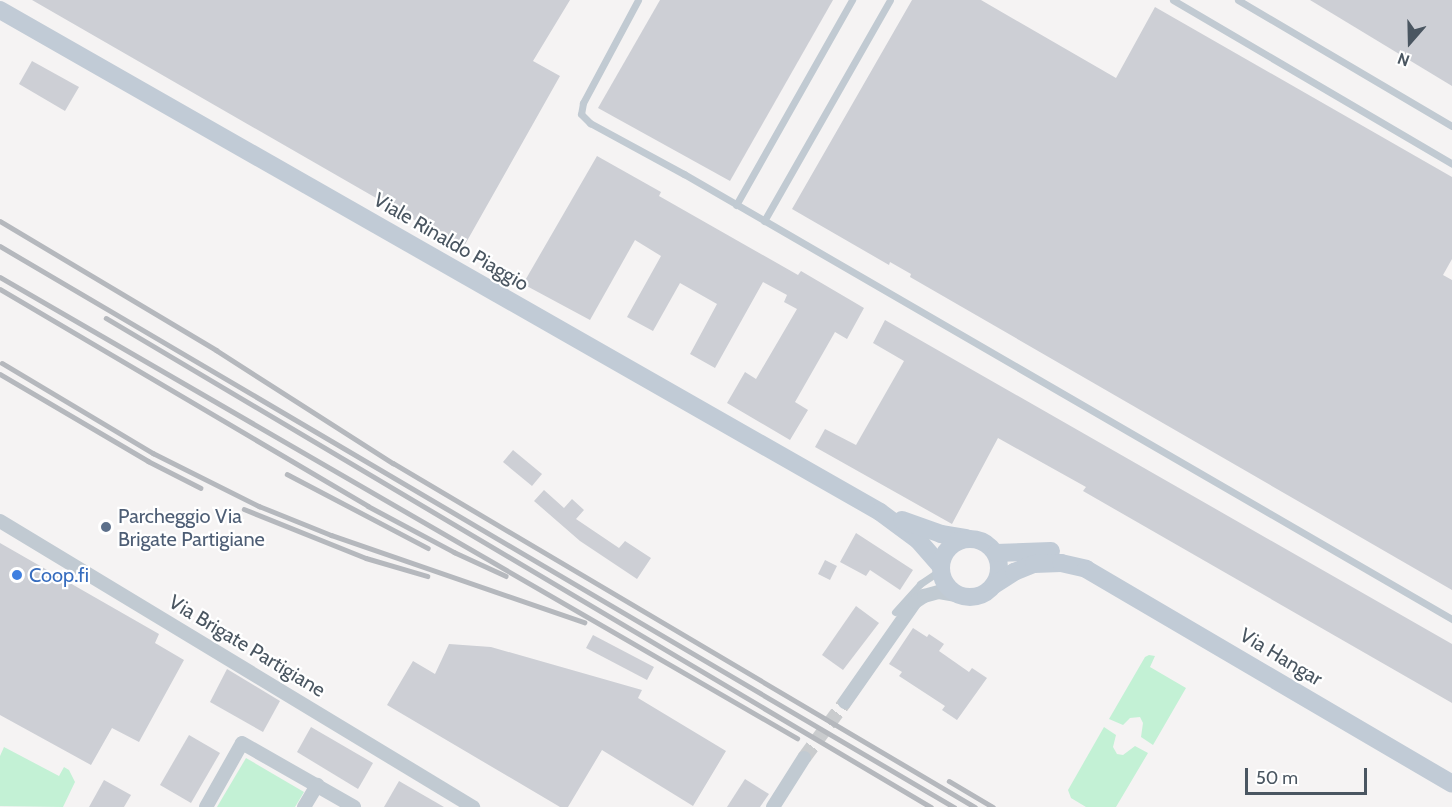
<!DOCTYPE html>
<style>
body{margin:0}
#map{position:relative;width:1452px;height:807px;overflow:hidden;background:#f5f3f3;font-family:Cabin,sans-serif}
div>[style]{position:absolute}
.green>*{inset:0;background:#c3f1d5}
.building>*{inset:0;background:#cdcfd5}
.street-tunnel>*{height:14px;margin-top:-7px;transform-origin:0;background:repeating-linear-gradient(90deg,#caccce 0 14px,transparent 0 21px)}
.lane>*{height:7px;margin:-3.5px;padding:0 3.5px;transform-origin:3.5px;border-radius:3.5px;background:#c1cad2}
.street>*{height:14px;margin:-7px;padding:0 7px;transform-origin:7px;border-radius:7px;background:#c1cad2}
.secondary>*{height:18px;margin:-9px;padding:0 9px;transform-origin:9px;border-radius:9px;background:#c1cbd6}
.secondary>.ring{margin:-9px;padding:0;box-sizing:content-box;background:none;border:18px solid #c1cbd6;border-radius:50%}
.rail>*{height:4.5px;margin:-2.25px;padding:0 2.25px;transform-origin:2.25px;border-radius:2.25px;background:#b5b8bd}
.dots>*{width:16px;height:16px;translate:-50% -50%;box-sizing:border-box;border:3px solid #fff;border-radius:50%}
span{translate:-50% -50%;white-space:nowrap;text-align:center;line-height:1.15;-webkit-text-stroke:4.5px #fff;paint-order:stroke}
.street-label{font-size:20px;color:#4a5661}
.service-label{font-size:20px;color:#4e5e75}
.left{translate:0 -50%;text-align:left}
.shop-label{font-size:20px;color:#366cbe}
.north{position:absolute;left:1380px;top:12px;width:60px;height:60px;-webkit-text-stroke:4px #fff;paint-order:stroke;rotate:200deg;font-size:16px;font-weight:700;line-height:24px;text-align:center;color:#4a5661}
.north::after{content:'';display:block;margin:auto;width:21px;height:27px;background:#4a5661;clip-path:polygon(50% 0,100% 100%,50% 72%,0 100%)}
.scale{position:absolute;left:1245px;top:768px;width:122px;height:27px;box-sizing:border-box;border:3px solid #4a5661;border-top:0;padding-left:8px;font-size:18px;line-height:21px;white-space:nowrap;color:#4a5661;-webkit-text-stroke:4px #fff;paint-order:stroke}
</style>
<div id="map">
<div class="green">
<i style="clip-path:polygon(1149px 655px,1155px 656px,1150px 667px,1186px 688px,1153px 745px,1141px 737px,1143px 723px,1140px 717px,1130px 718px,1123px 725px,1109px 719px,1145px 657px)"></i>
<i style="clip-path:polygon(1104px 727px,1116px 735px,1113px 747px,1117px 754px,1123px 755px,1135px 746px,1148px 753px,1116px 807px,1086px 807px,1071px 798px,1068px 790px)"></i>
<i style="clip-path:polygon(4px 747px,59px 776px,64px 767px,69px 770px,75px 782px,63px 807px,0 806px,0 756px)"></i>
<i style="clip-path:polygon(246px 758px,304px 792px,295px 807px,217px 807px)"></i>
</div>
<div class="building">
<i style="clip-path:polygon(32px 0,570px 0,533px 61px,560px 76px,463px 248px)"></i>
<i style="clip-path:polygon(660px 0,833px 0,730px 181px,598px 108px)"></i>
<i style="clip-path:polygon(912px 0,981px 0,1116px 78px,1155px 7px,1452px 177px,1452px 259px,1443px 275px,1452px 280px,1452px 590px,910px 277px,911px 274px,890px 262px,889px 265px,792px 209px)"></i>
<i style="clip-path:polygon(1310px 0,1452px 0,1452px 86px)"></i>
<i style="clip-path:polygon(32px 61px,79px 87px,65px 111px,19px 84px)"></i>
<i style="clip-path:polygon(597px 156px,661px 192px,659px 196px,798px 275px,801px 271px,864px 308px,847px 339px,835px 332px,795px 402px,808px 410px,790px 440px,727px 403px,745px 372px,756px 379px,797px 309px,784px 302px,787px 295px,763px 282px,715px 368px,690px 354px,717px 304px,680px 283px,653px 331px,627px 317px,661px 256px,635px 240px,590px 320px,523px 284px)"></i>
<i style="clip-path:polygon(885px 320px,1452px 644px,1452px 703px,1083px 491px,1086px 487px,998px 438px,952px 524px,815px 447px,825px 429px,856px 445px,904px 361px,873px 343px)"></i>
<i style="clip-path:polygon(513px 450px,542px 474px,532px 486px,503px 462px)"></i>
<i style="clip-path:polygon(544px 490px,564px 508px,572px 499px,584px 510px,576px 519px,619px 548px,625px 541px,651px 558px,637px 579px,580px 541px,534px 501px)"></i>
<i style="clip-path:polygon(856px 533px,913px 570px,900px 590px,870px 570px,866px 576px,840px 562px)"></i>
<i style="clip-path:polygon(0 543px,159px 634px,155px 643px,184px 660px,139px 742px,112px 728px,91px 765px,0 715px)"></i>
<i style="clip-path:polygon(825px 560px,837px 566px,830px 580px,818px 574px)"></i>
<i style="clip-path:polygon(856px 606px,879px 623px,843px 670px,822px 655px)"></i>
<i style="clip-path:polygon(913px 628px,927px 637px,929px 634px,944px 644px,939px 651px,969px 672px,972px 668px,987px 678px,957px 720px,942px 710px,945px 706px,899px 676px,902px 672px,889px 664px)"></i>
<i style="clip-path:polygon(593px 635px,654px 667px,647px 680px,586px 648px)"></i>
<i style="clip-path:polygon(449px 644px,491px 647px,642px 690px,638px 698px,726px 751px,693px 806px,602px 750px,568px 807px,560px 807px,387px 705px,413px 661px,435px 674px)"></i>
<i style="clip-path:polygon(227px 669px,280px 701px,263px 732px,210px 702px)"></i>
<i style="clip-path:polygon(311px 727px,373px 763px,358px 789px,297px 752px)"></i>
<i style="clip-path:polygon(189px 735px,220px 753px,191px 803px,160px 785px)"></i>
<i style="clip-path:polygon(745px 779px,769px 794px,760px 807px,727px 807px)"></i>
<i style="clip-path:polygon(104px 780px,131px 795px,124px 807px,89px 807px)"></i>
<i style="clip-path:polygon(399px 781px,444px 807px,384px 807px)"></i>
</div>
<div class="street-tunnel">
<i style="left:804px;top:758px;width:69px;rotate:-53.8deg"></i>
</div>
<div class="lane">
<i style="left:638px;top:0;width:117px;rotate:118.1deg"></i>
<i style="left:583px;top:103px;width:11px;rotate:100deg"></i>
<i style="left:581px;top:114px;width:13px;rotate:45deg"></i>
<i style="left:590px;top:123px;width:107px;rotate:28.5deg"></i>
<i style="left:684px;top:174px;width:888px;rotate:30.09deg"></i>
<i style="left:1173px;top:0;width:324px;rotate:30.4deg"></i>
<i style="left:1238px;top:0;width:248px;rotate:30.5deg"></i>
<i style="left:736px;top:205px;width:236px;rotate:-60.5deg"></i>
<i style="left:764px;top:221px;width:254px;rotate:-60.3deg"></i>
<i style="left:895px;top:612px;width:38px;rotate:-48deg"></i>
<i style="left:920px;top:584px;width:25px;rotate:-34deg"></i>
</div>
<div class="street">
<i style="left:0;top:521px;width:553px;rotate:31.16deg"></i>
<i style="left:845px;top:702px;width:122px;rotate:-55deg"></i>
<i style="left:915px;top:602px;width:11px;rotate:-34deg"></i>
<i style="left:924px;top:596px;width:16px;rotate:-15deg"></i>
<i style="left:939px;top:592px;width:22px;rotate:10deg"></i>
<i style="left:206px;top:807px;width:73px;rotate:-60.6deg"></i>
<i style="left:242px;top:743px;width:129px;rotate:29.7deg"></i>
<i style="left:304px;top:807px;width:26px;rotate:-59deg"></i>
<i style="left:773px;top:807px;width:58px;rotate:-57.7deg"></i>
</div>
<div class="secondary">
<i style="left:0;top:10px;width:1013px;rotate:29.7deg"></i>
<i style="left:880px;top:512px;width:47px;rotate:36.4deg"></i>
<i style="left:918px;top:540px;width:35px;rotate:49deg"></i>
<i style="left:902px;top:520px;width:41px;rotate:19.7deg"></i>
<i style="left:941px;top:534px;width:26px;rotate:9deg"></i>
<i class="ring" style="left:941px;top:539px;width:40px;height:40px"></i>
<i style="left:996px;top:553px;width:55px;rotate:-2.1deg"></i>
<i style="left:994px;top:585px;width:24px;rotate:-33deg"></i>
<i style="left:1014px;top:572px;width:22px;rotate:-22deg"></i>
<i style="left:1034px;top:564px;width:27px;rotate:-2deg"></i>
<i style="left:1061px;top:563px;width:26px;rotate:13deg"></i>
<i style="left:1086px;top:569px;width:424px;rotate:30.4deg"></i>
</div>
<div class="rail">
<i style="left:0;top:221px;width:252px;rotate:30.8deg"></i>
<i style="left:216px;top:350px;width:210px;rotate:32.6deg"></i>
<i style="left:393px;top:463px;width:676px;rotate:30.59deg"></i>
<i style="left:0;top:246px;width:1107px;rotate:30.46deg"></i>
<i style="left:0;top:277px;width:921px;rotate:30.05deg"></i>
<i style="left:0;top:289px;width:427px;rotate:30.5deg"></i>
<i style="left:368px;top:506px;width:98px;rotate:28.1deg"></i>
<i style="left:454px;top:552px;width:57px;rotate:24.8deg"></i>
<i style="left:106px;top:318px;width:959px;rotate:30.66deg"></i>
<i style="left:2px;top:363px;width:176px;rotate:30.8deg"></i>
<i style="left:153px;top:453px;width:119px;rotate:26.6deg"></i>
<i style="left:259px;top:506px;width:78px;rotate:21.9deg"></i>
<i style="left:331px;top:535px;width:268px;rotate:19deg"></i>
<i style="left:0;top:374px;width:172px;rotate:30.4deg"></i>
<i style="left:148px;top:461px;width:59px;rotate:27deg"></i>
<i style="left:287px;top:474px;width:159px;rotate:27.7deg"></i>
<i style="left:244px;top:509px;width:131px;rotate:21.9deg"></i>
<i style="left:366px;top:558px;width:64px;rotate:16.4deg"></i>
<i style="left:949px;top:781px;width:51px;rotate:30.6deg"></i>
</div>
<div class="dots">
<i style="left:106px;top:527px;background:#5c6f8a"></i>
<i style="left:17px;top:575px;background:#3f7fe0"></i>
</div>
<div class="street-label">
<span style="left:451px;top:242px;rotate:30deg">Viale Rinaldo Piaggio</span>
<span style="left:247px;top:646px;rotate:31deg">Via Brigate Partigiane</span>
<span style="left:1281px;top:657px;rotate:31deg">Via Hangar</span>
</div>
<div class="service-label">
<span class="left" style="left:118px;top:528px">Parcheggio Via<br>Brigate Partigiane</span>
</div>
<div class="shop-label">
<span class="left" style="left:29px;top:575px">Coop.fi</span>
</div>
<div class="north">N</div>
<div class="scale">50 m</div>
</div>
